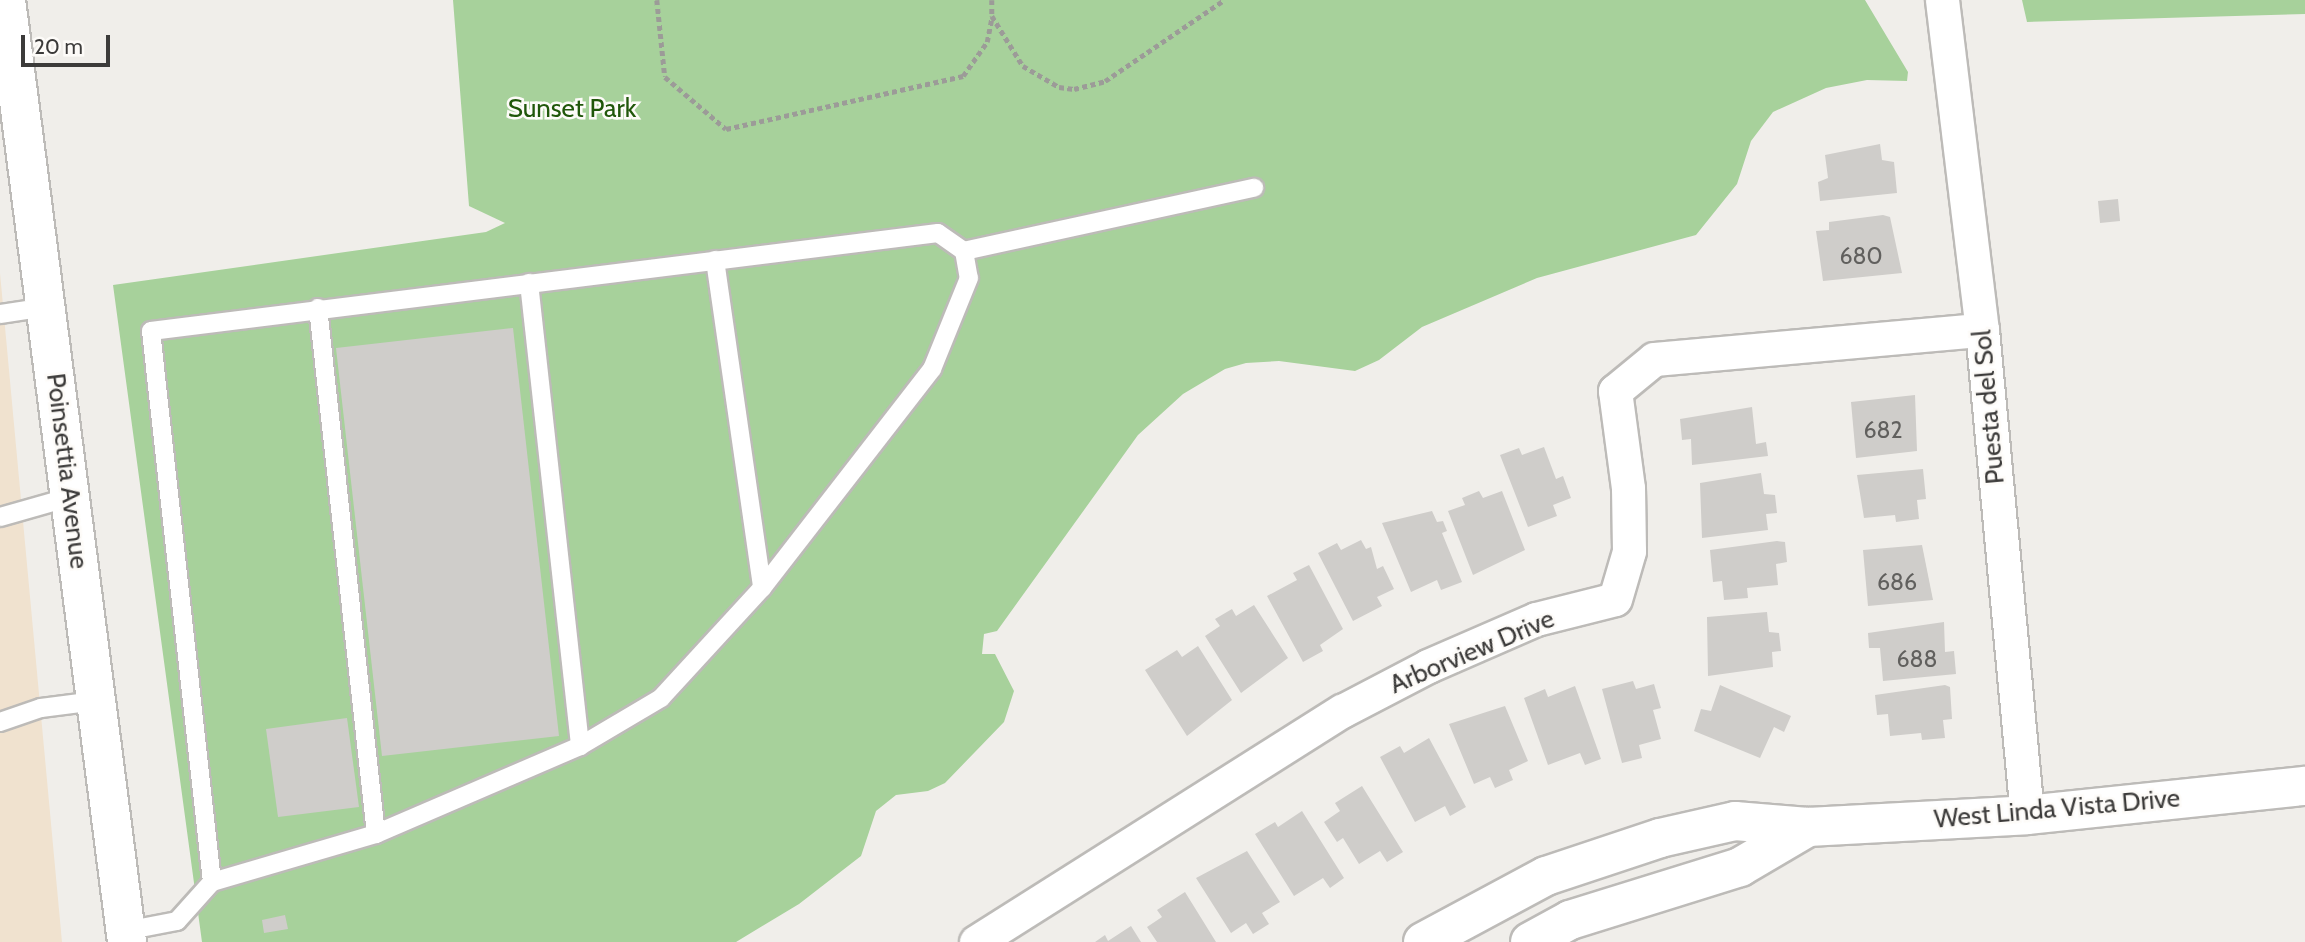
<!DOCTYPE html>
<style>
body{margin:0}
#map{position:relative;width:2305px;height:942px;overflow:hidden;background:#f0eeea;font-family:Cabin,sans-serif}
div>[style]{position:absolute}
.commercial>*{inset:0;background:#f0e2cf}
.green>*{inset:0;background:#a7d19b}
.building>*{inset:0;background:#cfcdca}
.path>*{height:4.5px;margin-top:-2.25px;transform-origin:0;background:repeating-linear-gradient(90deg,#9c9b98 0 5px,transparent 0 8.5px)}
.roads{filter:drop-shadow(2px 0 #bdbbb8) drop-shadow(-2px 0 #bdbbb8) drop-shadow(0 2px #bdbbb8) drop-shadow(0 -2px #bdbbb8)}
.service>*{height:18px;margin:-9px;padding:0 9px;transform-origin:9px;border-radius:9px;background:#fff}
.minor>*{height:33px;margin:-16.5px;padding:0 16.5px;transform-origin:16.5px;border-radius:16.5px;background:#fff}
.secondary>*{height:38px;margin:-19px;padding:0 19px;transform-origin:19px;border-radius:19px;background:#fff}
span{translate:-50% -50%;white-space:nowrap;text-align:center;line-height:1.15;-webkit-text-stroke:5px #fdfbf8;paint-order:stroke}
.number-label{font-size:23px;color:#61605e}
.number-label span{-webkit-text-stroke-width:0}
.park-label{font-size:26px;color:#20570a}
.street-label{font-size:26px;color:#3c3b3a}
.scale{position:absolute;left:21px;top:35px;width:89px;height:32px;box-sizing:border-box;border:4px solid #3c3b3a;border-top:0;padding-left:9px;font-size:21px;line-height:24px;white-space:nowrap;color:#3c3b3a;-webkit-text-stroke:5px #fdfbf8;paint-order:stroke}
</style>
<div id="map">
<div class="commercial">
<i style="clip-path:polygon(0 273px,62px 942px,0 942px)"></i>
</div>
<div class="green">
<i style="clip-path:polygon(453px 0,1865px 0,1908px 72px,1907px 81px,1867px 80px,1826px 88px,1773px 112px,1751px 141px,1737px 184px,1696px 235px,1537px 278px,1422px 327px,1379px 360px,1355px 371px,1279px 361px,1246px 363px,1225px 369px,1183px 394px,1138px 435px,997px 631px,984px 634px,982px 654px,995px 654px,1014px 691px,1004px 722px,945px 783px,928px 791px,896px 795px,876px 811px,861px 856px,799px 904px,736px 942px,202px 942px,113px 285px,486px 232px,505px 223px,469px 206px)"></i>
<i style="clip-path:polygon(2022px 0,2305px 0,2305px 14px,2027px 22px)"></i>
</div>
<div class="building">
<i style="clip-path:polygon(1880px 144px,1882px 160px,1894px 162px,1897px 193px,1820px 201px,1818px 182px,1828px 178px,1825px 155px)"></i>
<i style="clip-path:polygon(2118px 199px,2120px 221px,2100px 223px,2098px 201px)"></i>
<i style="clip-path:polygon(1883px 215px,1890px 217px,1902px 273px,1823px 281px,1816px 231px,1829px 230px,1829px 222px)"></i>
<i style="clip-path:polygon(513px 328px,559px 736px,382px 756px,336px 348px)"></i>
<i style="clip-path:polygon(1915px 395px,1917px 451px,1856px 458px,1851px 402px)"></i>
<i style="clip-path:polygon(1752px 407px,1756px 444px,1766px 442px,1768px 456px,1692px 465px,1691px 439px,1682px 440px,1680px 419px)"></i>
<i style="clip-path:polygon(1544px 447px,1556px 479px,1563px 476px,1571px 498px,1553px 505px,1557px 516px,1528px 527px,1500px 455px,1519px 448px,1522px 455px)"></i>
<i style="clip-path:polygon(1923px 469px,1926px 499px,1917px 500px,1919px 519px,1896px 522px,1895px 515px,1864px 518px,1857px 475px)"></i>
<i style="clip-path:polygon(1761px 473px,1764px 494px,1775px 495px,1777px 513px,1766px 514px,1768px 530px,1702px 538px,1700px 483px)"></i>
<i style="clip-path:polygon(1479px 491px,1483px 498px,1502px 491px,1525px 550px,1473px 575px,1448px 511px,1465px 505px,1462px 498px)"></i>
<i style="clip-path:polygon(1432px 511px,1437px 522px,1443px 521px,1447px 531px,1442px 533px,1462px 582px,1441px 590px,1437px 580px,1411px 592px,1382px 523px)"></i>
<i style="clip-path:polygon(1361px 540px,1366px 549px,1371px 547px,1377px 569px,1383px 566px,1394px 589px,1377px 597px,1382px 606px,1353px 621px,1318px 553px,1337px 543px,1341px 550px)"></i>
<i style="clip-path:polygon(1777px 541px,1785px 542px,1787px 562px,1776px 564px,1778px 585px,1747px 588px,1748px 598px,1724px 600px,1722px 581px,1713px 582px,1710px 550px)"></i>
<i style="clip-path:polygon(1922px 545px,1933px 600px,1868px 606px,1863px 550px)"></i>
<i style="clip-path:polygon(1309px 565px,1343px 629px,1320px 645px,1323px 651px,1303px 662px,1267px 596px,1297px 580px,1293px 573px)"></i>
<i style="clip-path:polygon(1254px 605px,1288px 658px,1241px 693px,1205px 636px,1220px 626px,1215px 619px,1232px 609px,1236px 616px)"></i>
<i style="clip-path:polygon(1767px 612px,1769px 632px,1779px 633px,1781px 651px,1772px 652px,1773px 667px,1708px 676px,1707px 617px)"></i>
<i style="clip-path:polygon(1944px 622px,1945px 652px,1954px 651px,1956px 674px,1883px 681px,1880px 648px,1869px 648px,1868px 633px)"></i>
<i style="clip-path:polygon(1198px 646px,1232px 700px,1187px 736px,1145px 670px,1177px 650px,1182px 657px)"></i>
<i style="clip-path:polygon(1633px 681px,1636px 689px,1654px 684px,1661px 708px,1653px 710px,1661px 739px,1639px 745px,1642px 758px,1622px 763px,1602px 689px)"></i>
<i style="clip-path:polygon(1720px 685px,1791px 716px,1784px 732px,1774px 727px,1760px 758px,1694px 731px,1701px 709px,1711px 711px)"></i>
<i style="clip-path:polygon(1945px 685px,1950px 687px,1952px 719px,1943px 720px,1945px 738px,1922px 740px,1921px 733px,1890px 736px,1888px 714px,1877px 715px,1875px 695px)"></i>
<i style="clip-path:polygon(1575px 686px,1601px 759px,1585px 765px,1580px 753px,1548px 765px,1524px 698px,1545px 689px,1548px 697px)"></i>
<i style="clip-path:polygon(1505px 706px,1528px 761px,1509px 770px,1513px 780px,1495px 788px,1490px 777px,1474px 784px,1449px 724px)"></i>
<i style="clip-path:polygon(347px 718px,359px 807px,278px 817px,266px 729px)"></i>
<i style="clip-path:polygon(1429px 738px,1466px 807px,1450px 816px,1445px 806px,1415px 822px,1380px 757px,1400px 746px,1404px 753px)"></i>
<i style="clip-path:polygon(1362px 786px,1403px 852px,1387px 862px,1380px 851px,1359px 864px,1343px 838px,1337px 842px,1324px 822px,1340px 811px,1335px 803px)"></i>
<i style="clip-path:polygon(1302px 811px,1344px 878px,1330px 888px,1323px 878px,1294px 896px,1255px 834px,1275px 822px,1278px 827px)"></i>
<i style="clip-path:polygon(1247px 851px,1280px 902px,1262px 913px,1269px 924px,1253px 934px,1246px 923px,1231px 933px,1196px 878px)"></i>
<i style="clip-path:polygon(1185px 892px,1216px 942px,1157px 942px,1147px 927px,1162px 917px,1157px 910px)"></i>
<i style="clip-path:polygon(285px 915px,288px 929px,264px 933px,262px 920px)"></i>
<i style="clip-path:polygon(1131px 926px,1141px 942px,1095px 942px,1105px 935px,1108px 941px)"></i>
</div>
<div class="path">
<i style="left:657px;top:0;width:77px;rotate:84.1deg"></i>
<i style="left:665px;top:77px;width:80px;rotate:40.4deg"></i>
<i style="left:726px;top:129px;width:243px;rotate:-12.6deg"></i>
<i style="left:963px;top:76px;width:42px;rotate:-54.8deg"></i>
<i style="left:987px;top:42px;width:26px;rotate:-79deg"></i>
<i style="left:992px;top:0;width:16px;rotate:90deg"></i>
<i style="left:992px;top:16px;width:59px;rotate:58.2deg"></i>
<i style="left:1023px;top:66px;width:42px;rotate:30.3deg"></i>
<i style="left:1059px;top:87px;width:15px;rotate:8deg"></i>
<i style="left:1074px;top:89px;width:32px;rotate:-14deg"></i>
<i style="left:1105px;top:81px;width:144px;rotate:-34.2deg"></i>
</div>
<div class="roads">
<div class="service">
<i style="left:964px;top:251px;width:297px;rotate:-12.3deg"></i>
<i style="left:715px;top:260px;width:331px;rotate:81.8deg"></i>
<i style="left:529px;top:283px;width:466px;rotate:83.7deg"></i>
<i style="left:318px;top:308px;width:529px;rotate:83.71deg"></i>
<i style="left:0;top:314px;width:47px;rotate:-8.7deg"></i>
<i style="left:0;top:517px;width:73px;rotate:-15.9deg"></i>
<i style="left:0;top:722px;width:43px;rotate:-18.9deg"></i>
<i style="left:41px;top:708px;width:55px;rotate:-7.3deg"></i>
<i style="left:125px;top:931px;width:53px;rotate:-10.9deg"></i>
<i style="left:177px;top:921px;width:52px;rotate:-48.1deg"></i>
<i style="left:212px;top:882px;width:554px;rotate:-96.32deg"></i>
<i style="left:151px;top:331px;width:793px;rotate:-7.1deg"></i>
<i style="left:938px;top:233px;width:32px;rotate:35deg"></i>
<i style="left:964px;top:251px;width:27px;rotate:80deg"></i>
<i style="left:969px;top:278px;width:98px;rotate:112.1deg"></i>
<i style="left:932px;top:369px;width:277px;rotate:127.8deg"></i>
<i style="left:762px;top:588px;width:149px;rotate:132.6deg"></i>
<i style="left:661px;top:698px;width:94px;rotate:149.3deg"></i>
<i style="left:580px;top:746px;width:222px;rotate:156.7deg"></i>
<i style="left:376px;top:834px;width:171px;rotate:163.7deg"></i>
</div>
<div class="minor">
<i style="left:1942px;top:0;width:332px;rotate:83.1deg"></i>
<i style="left:1982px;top:330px;width:487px;rotate:84.7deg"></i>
<i style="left:976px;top:942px;width:433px;rotate:-32.3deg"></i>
<i style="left:1342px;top:711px;width:97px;rotate:-27.6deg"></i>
<i style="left:1428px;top:666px;width:118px;rotate:-23.5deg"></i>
<i style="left:1536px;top:619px;width:81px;rotate:-14.2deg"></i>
<i style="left:1615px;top:599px;width:50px;rotate:-73.7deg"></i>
<i style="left:1629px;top:551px;width:63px;rotate:-90.9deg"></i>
<i style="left:1628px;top:488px;width:98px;rotate:-97.6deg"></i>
<i style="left:1615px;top:391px;width:50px;rotate:-39.4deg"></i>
<i style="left:1654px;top:359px;width:329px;rotate:-5.1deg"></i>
</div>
<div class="secondary">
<i style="left:6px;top:0;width:950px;rotate:82.68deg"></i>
<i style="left:1423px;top:942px;width:140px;rotate:-28.2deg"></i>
<i style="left:1546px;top:876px;width:120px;rotate:-18.4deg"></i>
<i style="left:1660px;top:838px;width:77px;rotate:-12.8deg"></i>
<i style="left:1735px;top:821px;width:73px;rotate:4.7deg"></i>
<i style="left:1808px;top:827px;width:219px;rotate:-3.1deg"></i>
<i style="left:2027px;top:815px;width:280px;rotate:-6deg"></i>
<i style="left:1530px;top:942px;width:46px;rotate:-28.8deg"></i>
<i style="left:1570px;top:920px;width:178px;rotate:-17.3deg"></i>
<i style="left:1740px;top:867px;width:79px;rotate:-30.5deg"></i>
</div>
</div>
<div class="number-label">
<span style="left:1861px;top:256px">680</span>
<span style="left:1883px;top:430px">682</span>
<span style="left:1897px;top:582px">686</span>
<span style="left:1917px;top:659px">688</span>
</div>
<div class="park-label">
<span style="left:572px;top:109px">Sunset Park</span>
</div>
<div class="street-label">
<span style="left:1989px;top:407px;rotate:-95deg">Puesta del Sol</span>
<span style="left:67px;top:471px;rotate:83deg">Poinsettia Avenue</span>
<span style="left:1472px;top:652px;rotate:-23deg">Arborview Drive</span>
<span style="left:2057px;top:809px;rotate:-5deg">West Linda Vista Drive</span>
</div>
<div class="scale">20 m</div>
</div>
